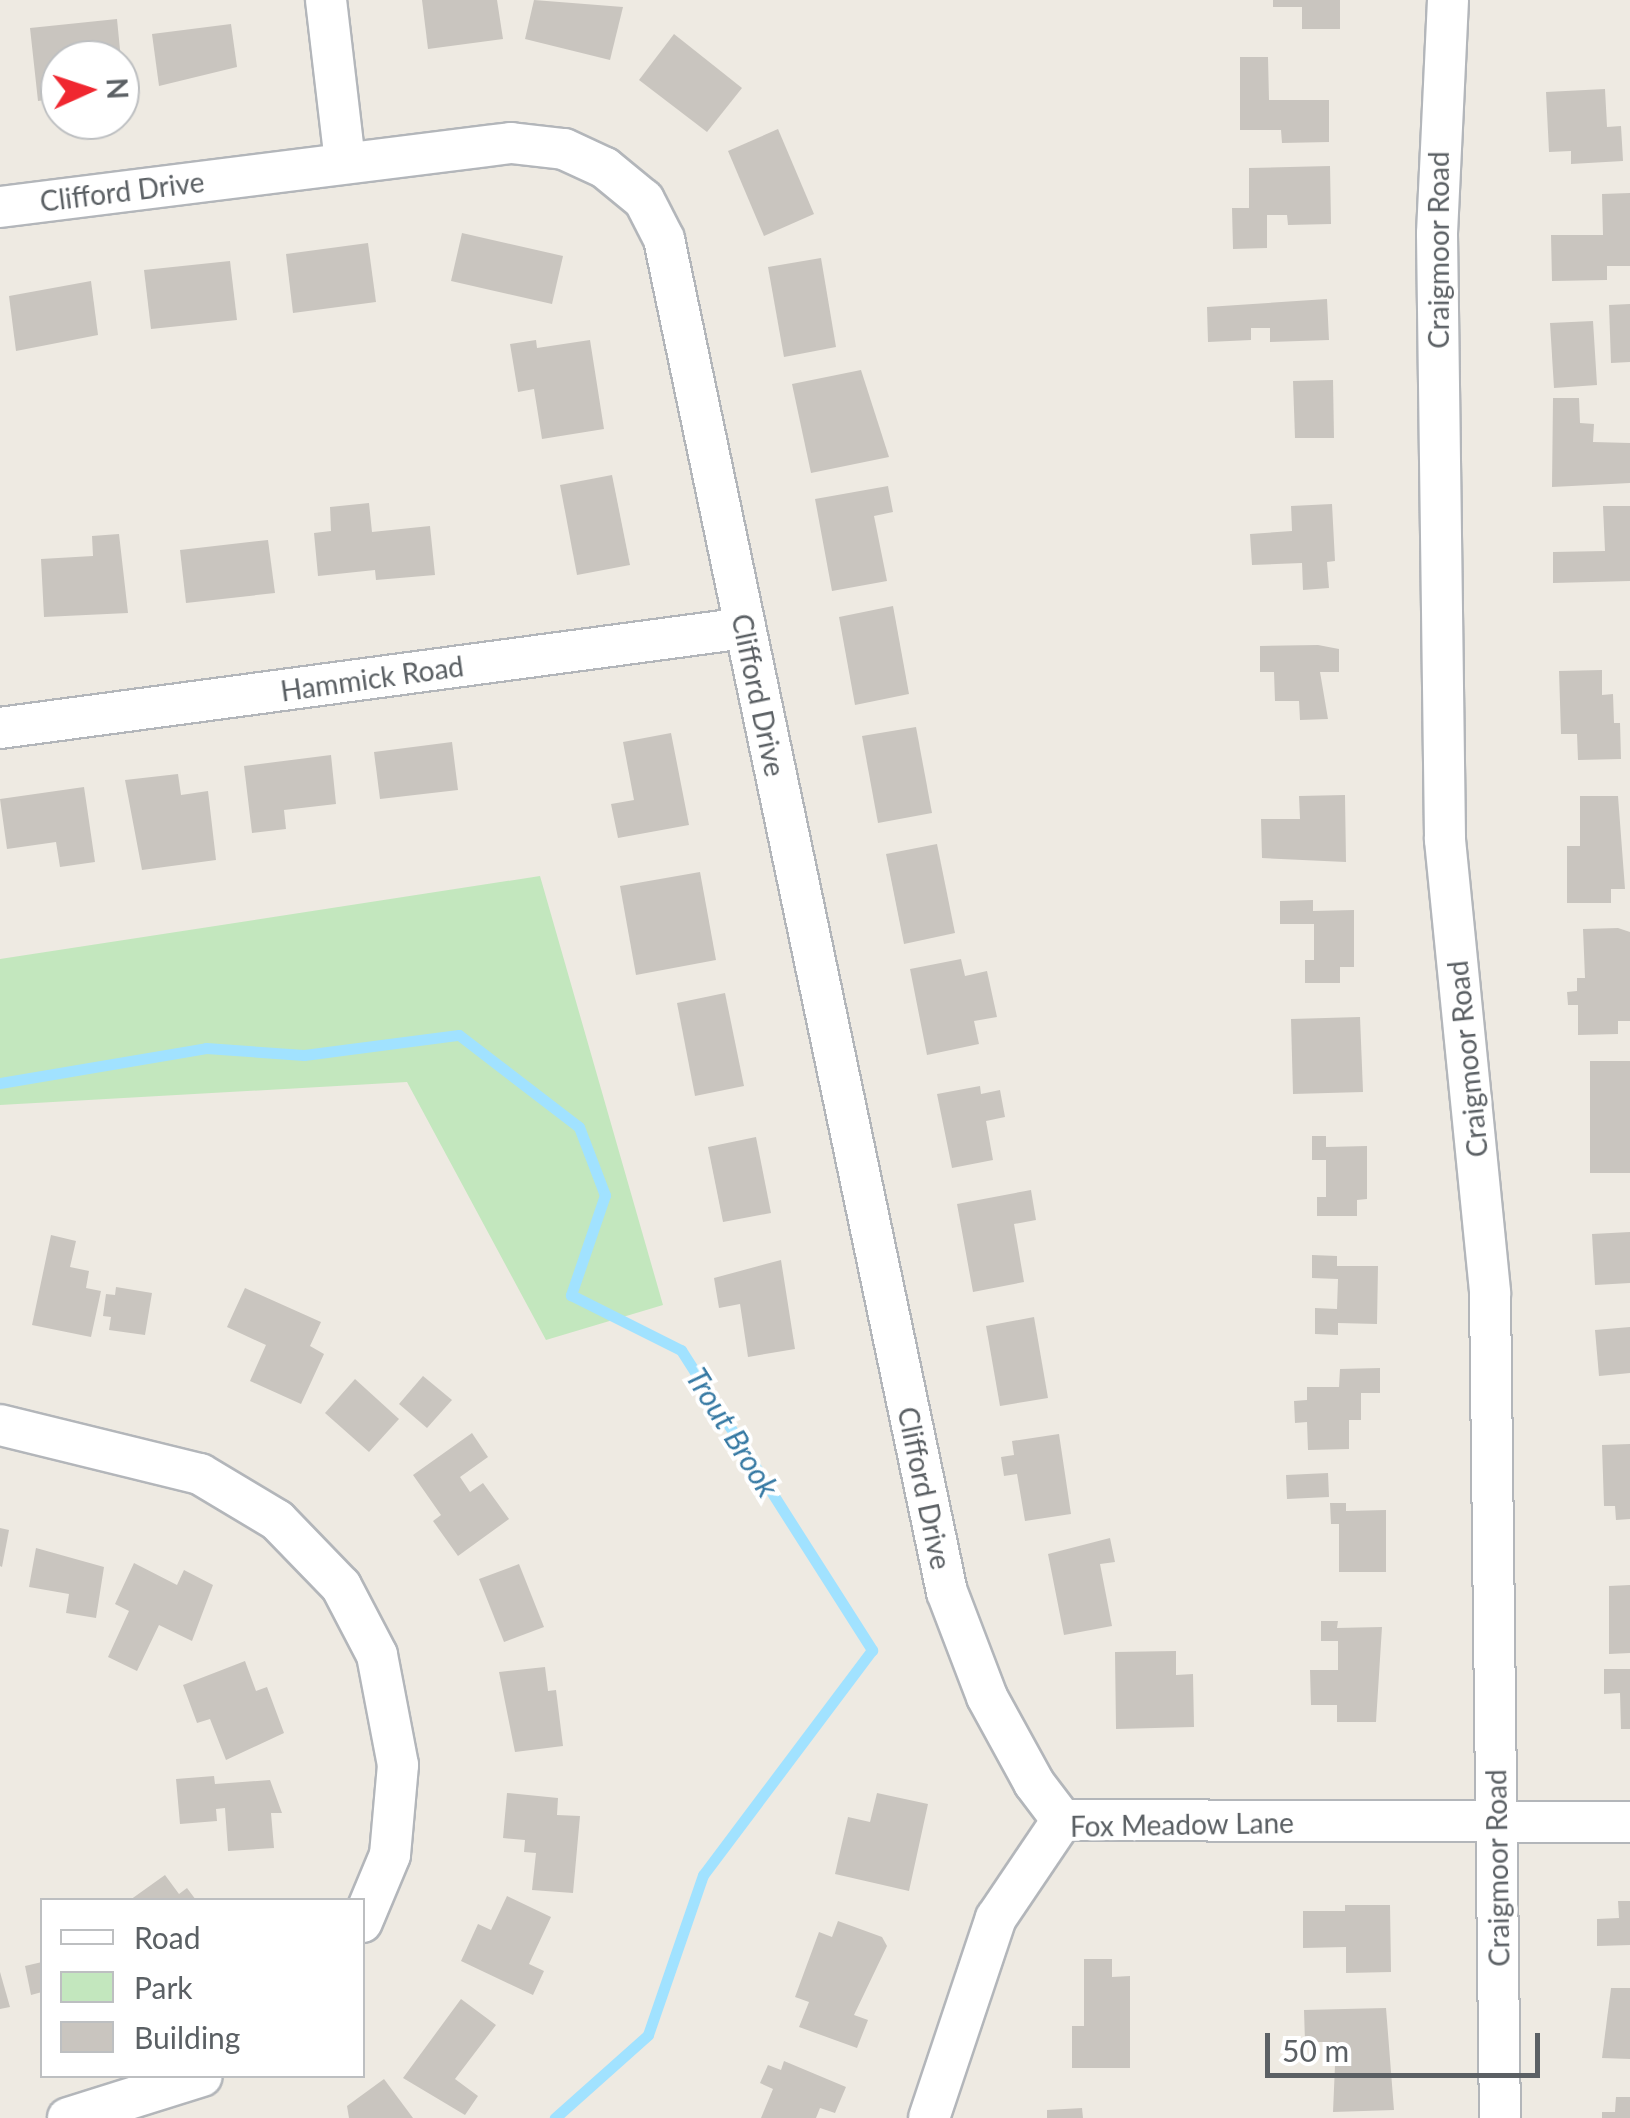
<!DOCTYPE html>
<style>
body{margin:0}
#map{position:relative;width:1630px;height:2118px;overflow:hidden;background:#eeeae2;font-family:Lato,sans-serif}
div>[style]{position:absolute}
.green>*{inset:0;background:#c3e7be}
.stream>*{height:11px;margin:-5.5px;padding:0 5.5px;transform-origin:5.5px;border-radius:5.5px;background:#a1e2ff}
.building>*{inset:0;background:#c9c5bf}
.roads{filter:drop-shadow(2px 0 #b3b6ba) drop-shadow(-2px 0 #b3b6ba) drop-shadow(0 2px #b3b6ba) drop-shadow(0 -2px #b3b6ba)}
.street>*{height:40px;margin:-20px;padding:0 20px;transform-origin:20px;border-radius:20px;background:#fff}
span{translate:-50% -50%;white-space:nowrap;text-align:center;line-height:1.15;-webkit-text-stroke:8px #fff;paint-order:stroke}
.street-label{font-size:28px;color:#5b6064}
.water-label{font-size:30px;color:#3679a3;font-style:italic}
.legend{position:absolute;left:40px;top:1898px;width:325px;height:180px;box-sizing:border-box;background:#fff;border:2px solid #bdbfc1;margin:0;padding:12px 18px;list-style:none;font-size:30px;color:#5b6064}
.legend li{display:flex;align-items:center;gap:20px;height:50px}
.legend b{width:50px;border:2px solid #bdbfc1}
.north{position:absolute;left:40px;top:40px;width:100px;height:100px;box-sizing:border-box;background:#fff;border:2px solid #bdbfc1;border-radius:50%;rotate:87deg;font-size:28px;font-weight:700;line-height:40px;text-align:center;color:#5b6064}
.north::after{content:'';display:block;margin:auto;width:35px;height:45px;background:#f02730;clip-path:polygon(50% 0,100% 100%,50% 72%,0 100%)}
.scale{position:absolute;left:1265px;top:2033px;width:275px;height:45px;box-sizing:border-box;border:5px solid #5b6064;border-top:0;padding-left:12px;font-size:30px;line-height:35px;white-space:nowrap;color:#5b6064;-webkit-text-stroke:8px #fff;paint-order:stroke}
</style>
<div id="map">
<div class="green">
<i style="clip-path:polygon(540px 876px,663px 1305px,546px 1340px,407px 1082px,0 1105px,0 959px)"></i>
</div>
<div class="stream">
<i style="left:0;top:1083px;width:209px;rotate:-9.6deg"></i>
<i style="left:206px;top:1048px;width:98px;rotate:4.1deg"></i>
<i style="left:304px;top:1055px;width:156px;rotate:-7.4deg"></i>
<i style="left:459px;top:1035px;width:151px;rotate:37.5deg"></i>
<i style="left:579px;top:1127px;width:73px;rotate:69.1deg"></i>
<i style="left:605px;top:1195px;width:106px;rotate:108.8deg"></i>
<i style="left:571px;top:1295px;width:123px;rotate:26.6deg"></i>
<i style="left:681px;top:1350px;width:356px;rotate:57.5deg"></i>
<i style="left:872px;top:1650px;width:281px;rotate:126.9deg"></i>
<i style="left:703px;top:1875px;width:169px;rotate:109deg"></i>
<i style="left:648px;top:2035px;width:125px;rotate:138.3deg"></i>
</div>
<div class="building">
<i style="clip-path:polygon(422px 0,497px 0,503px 39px,428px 49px)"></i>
<i style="clip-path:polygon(534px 0,623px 7px,610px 60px,525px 39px)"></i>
<i style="clip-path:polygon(1273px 0,1340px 0,1340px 29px,1302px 29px,1302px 7px,1273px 7px)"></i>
<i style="clip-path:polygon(117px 19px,121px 60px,60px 60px,60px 98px,38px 101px,30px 28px)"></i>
<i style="clip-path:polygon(231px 24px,237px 67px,159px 86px,152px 34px)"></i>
<i style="clip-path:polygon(674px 34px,742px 88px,707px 132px,639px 80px)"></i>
<i style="clip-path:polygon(1240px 57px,1268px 57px,1269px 100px,1329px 100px,1329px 142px,1282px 143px,1281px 130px,1240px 130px)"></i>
<i style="clip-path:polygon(1605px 89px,1607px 127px,1621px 126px,1623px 161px,1571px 164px,1571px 151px,1549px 152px,1546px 92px)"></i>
<i style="clip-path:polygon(778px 129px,814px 214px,764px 236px,728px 151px)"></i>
<i style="clip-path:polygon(1330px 166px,1331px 224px,1288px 225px,1287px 215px,1267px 215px,1267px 248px,1233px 249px,1232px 208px,1249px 208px,1249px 168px)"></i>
<i style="clip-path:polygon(1630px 193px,1630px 266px,1607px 266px,1607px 280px,1552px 281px,1551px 235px,1603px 235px,1602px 194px)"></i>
<i style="clip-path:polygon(462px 233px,563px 256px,552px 304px,451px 281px)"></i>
<i style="clip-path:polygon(368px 243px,376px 302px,293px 313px,286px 254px)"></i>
<i style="clip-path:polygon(821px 258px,836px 347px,784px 357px,768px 267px)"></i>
<i style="clip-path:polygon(230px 261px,237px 320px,151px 329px,144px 270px)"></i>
<i style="clip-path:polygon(91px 281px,98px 335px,16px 351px,9px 296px)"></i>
<i style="clip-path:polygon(1327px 299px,1329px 340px,1270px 342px,1270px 328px,1251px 328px,1251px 340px,1208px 342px,1207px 307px)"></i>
<i style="clip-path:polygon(1630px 304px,1630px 362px,1611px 363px,1609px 305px)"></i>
<i style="clip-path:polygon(1593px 321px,1597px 385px,1554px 388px,1550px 323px)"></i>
<i style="clip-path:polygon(536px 340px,537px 348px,590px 340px,604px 429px,542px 439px,534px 389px,518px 392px,510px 344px)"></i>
<i style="clip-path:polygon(861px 370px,889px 457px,811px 473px,792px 384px)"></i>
<i style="clip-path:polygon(1333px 380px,1334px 438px,1295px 438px,1293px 381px)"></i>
<i style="clip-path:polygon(1553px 398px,1579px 398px,1580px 423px,1594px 424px,1593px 442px,1630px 443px,1630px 483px,1552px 487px)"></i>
<i style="clip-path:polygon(612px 475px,630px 565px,577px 575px,560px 485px)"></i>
<i style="clip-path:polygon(888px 486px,893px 512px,874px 516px,887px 581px,832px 591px,815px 499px)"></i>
<i style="clip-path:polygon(369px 503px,372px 532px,430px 526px,435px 575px,376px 580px,375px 570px,318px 576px,314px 533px,331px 531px,330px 507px)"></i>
<i style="clip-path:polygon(1332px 504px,1335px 561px,1327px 562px,1329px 588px,1303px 590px,1302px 563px,1252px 565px,1250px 534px,1292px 531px,1291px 506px)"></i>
<i style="clip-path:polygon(1603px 506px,1630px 506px,1630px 581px,1553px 583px,1553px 552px,1605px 551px)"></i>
<i style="clip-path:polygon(119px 534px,128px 613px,44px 617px,41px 559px,93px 556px,92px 536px)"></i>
<i style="clip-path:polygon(268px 540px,275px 593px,186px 603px,180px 550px)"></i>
<i style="clip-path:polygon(893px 606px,909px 694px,855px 705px,839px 617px)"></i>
<i style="clip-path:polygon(1318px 645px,1339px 649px,1339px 672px,1320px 672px,1328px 719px,1300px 720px,1299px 701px,1275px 701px,1274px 672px,1260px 672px,1260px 646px)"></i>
<i style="clip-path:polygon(1602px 670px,1602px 695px,1613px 694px,1614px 723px,1620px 723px,1621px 759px,1578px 760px,1577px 734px,1561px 734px,1559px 671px)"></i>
<i style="clip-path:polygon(916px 727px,932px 813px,878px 823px,862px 736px)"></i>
<i style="clip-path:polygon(671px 733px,689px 825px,618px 838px,611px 804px,634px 800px,623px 742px)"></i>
<i style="clip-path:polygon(452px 742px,458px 790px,380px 799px,374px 752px)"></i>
<i style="clip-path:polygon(331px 755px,336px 804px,284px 810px,286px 829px,252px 833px,244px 766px)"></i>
<i style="clip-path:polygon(178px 774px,181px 795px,208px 791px,216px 860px,142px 870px,125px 780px)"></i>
<i style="clip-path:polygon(84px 787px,95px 862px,60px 867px,56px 842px,7px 849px,0 799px)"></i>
<i style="clip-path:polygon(1345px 795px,1346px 862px,1262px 858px,1261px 819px,1300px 819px,1299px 796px)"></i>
<i style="clip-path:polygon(1580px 796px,1618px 796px,1625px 889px,1611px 889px,1611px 903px,1567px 903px,1567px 846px,1580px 846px)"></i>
<i style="clip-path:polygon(937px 844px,955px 933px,904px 944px,886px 854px)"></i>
<i style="clip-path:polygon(700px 872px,716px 960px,636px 975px,620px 886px)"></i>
<i style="clip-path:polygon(1313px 900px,1313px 911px,1354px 910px,1354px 967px,1340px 967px,1340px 983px,1305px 983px,1305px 960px,1314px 960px,1314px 924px,1280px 924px,1280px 901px)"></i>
<i style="clip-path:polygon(1618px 928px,1630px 932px,1630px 1021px,1618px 1021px,1618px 1034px,1578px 1035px,1578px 1005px,1568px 1005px,1567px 992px,1577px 991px,1577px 978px,1585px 978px,1583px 929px)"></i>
<i style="clip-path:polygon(961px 959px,965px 976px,987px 971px,997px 1017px,974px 1021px,979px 1044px,927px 1055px,910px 969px)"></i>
<i style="clip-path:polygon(725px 993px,744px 1086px,695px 1096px,677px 1003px)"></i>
<i style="clip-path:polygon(1360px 1017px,1363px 1092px,1293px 1094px,1291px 1019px)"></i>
<i style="clip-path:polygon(1590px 1061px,1630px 1061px,1630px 1173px,1590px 1173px)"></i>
<i style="clip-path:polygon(980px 1086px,981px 1094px,1000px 1090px,1005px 1117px,986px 1121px,993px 1160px,952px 1168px,937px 1094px)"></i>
<i style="clip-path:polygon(1312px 1136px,1326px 1136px,1326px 1147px,1367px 1146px,1367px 1199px,1357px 1200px,1357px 1216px,1317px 1216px,1317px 1197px,1326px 1197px,1326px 1160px,1312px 1160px)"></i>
<i style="clip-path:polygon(756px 1137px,771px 1213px,723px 1222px,708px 1147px)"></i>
<i style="clip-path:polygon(1031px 1190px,1036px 1220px,1014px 1224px,1024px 1282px,973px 1292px,957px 1204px)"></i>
<i style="clip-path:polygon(1630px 1232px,1630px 1283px,1595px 1285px,1592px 1234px)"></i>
<i style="clip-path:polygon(51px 1235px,76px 1241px,70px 1267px,89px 1271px,86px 1288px,101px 1291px,91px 1337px,32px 1325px)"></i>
<i style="clip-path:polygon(1312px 1255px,1337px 1256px,1337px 1266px,1378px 1266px,1377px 1324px,1338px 1323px,1338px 1335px,1315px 1334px,1315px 1308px,1337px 1309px,1338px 1279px,1312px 1278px)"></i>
<i style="clip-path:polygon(781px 1260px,795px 1349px,748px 1357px,740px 1304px,719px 1308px,714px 1278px)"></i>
<i style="clip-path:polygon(116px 1287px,152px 1293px,145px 1335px,109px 1330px,111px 1317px,103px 1316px,106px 1294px,115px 1295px)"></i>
<i style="clip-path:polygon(245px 1288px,321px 1322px,310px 1346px,324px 1354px,301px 1404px,250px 1381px,266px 1345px,227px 1327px)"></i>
<i style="clip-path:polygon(1034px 1317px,1048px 1398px,1000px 1406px,986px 1326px)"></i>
<i style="clip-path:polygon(1630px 1327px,1630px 1373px,1599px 1376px,1595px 1330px)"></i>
<i style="clip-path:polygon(1380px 1368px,1380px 1393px,1361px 1393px,1361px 1420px,1349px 1420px,1349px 1449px,1308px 1450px,1307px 1422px,1295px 1423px,1294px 1401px,1307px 1400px,1307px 1387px,1339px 1387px,1340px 1369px)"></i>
<i style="clip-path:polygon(423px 1376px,452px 1400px,427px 1428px,399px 1404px)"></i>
<i style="clip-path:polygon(355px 1379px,399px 1419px,369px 1452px,325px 1413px)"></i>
<i style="clip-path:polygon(472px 1433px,488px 1457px,460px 1477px,470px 1492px,483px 1483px,509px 1519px,458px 1556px,433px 1521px,441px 1515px,413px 1475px)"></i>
<i style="clip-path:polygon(1059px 1434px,1071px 1514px,1025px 1521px,1017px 1474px,1004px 1476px,1001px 1457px,1014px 1455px,1012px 1441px)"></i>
<i style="clip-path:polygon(1630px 1444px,1630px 1519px,1616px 1520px,1615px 1506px,1604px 1506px,1602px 1445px)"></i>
<i style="clip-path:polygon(1328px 1473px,1329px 1497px,1287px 1499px,1286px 1475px)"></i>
<i style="clip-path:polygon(1330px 1503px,1346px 1503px,1346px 1511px,1386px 1510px,1386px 1572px,1339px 1572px,1339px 1524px,1331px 1524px)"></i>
<i style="clip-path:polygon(0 1528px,9px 1530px,2px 1567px,0 1566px)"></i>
<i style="clip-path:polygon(1110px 1538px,1115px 1562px,1100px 1564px,1112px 1626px,1064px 1635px,1048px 1554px)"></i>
<i style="clip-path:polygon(36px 1548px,104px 1567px,96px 1618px,66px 1613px,69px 1594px,29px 1587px)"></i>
<i style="clip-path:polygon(134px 1563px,177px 1585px,184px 1570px,213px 1585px,192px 1641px,159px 1625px,137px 1671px,108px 1657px,129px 1611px,115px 1604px)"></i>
<i style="clip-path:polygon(519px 1564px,544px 1627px,504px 1642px,479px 1579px)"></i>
<i style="clip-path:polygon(1630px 1585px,1630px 1653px,1609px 1654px,1609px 1586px)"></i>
<i style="clip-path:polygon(1321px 1621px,1338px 1621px,1337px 1628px,1382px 1627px,1376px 1722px,1337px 1722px,1337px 1705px,1311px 1705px,1310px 1670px,1338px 1670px,1338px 1641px,1321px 1641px)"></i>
<i style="clip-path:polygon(1176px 1651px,1176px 1675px,1193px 1674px,1194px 1727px,1116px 1729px,1115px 1652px)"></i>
<i style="clip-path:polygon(245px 1661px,256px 1691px,267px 1687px,284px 1733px,226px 1760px,210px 1719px,197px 1723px,183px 1685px)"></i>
<i style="clip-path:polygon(545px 1667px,548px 1691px,556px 1690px,563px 1746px,515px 1752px,499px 1672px)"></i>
<i style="clip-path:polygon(1604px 1669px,1630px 1669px,1630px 1729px,1621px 1729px,1620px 1693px,1604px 1694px)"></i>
<i style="clip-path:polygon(214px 1776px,215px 1784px,270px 1780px,282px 1813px,271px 1813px,274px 1848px,228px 1851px,225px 1808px,216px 1809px,217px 1821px,180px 1824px,176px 1779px)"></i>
<i style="clip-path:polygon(507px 1793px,558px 1798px,557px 1815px,580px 1816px,573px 1893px,532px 1890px,536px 1853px,524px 1852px,525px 1840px,503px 1838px)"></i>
<i style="clip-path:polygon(877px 1793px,928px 1804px,909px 1891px,835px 1874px,848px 1817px,870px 1822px)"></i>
<i style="clip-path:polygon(165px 1875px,179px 1894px,187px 1888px,196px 1900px,130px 1900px)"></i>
<i style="clip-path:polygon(507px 1896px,551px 1917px,529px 1964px,544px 1971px,533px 1995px,461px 1961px,478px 1924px,491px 1930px)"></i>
<i style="clip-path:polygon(1618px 1901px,1630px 1901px,1630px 1945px,1597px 1946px,1597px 1919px,1619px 1918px)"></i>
<i style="clip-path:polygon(1345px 1905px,1390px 1905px,1391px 1972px,1346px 1973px,1346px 1947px,1303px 1948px,1303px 1911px,1345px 1911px)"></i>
<i style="clip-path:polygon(838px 1921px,882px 1937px,887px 1946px,854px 2015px,868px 2020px,857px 2048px,799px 2027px,809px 2002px,795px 1997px,819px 1932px,832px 1937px)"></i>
<i style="clip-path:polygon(1084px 1959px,1112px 1959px,1112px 1977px,1130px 1976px,1130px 2068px,1072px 2068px,1072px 2026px,1084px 2026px)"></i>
<i style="clip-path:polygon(42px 1962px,42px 1992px,31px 1995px,25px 1966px)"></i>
<i style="clip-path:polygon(0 1972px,10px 2007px,0 2009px)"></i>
<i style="clip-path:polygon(1611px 1988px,1630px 1988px,1630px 2059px,1602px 2058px)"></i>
<i style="clip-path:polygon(461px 1999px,496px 2025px,455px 2079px,478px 2096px,465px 2115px,403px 2078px)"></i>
<i style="clip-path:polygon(1386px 2008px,1394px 2110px,1333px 2112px,1336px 2042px,1305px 2042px,1304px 2010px)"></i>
<i style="clip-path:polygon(784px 2061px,846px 2087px,835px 2113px,820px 2108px,816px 2118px,761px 2118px,773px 2089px,760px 2083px,768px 2065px,781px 2070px)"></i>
<i style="clip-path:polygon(384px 2079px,413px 2118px,349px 2118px,347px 2106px)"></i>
<i style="clip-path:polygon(1616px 2097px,1630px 2097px,1630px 2118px,1602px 2118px,1602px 2112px,1615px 2112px)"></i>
<i style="clip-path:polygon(1082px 2108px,1083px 2118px,1047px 2118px,1047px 2110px)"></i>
</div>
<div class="roads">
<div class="street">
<i style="left:326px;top:0;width:163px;rotate:83.3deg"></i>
<i style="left:1448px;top:0;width:234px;rotate:92.7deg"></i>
<i style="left:1437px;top:234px;width:606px;rotate:89.24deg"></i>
<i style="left:1445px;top:840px;width:455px;rotate:84.3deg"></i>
<i style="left:1490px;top:1293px;width:825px;rotate:89.31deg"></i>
<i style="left:0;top:207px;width:515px;rotate:-7.14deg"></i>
<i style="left:511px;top:143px;width:53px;rotate:6.5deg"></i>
<i style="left:564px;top:149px;width:45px;rotate:24.9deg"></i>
<i style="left:605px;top:168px;width:50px;rotate:39.4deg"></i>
<i style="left:644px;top:200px;width:44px;rotate:62.9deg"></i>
<i style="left:664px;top:239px;width:1382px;rotate:78.19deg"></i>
<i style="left:947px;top:1592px;width:112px;rotate:69.1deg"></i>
<i style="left:987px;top:1697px;width:98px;rotate:61.3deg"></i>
<i style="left:1034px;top:1783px;width:46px;rotate:52.9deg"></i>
<i style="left:0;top:728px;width:752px;rotate:-7.65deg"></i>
<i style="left:0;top:1425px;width:206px;rotate:13.8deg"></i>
<i style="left:200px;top:1474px;width:90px;rotate:30.9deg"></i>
<i style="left:277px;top:1520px;width:92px;rotate:45.9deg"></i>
<i style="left:341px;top:1586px;width:78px;rotate:62.4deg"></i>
<i style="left:377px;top:1655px;width:112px;rotate:79.2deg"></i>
<i style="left:398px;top:1765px;width:90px;rotate:95.1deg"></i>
<i style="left:390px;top:1855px;width:73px;rotate:112.7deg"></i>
<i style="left:1062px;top:1820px;width:568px;rotate:0.2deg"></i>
<i style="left:68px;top:2118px;width:140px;rotate:-17.4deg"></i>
<i style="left:929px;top:2118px;width:211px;rotate:-71.5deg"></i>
<i style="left:996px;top:1918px;width:118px;rotate:-56deg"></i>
</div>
</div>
<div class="street-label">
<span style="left:122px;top:191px;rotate:-7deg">Clifford Drive</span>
<span style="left:1438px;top:250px;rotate:-90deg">Craigmoor Road</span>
<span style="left:372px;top:678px;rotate:-8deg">Hammick Road</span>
<span style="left:759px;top:695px;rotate:78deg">Clifford Drive</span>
<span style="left:1467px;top:1059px;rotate:-96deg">Craigmoor Road</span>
<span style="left:925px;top:1488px;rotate:78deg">Clifford Drive</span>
<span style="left:1182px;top:1824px;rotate:-1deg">Fox Meadow Lane</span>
<span style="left:1497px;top:1868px;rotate:-91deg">Craigmoor Road</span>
</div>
<div class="water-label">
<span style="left:733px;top:1432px;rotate:58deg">Trout Brook</span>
</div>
<ul class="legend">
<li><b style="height:12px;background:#fff"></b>Road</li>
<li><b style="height:28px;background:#c3e7be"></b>Park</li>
<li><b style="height:28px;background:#c9c5bf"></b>Building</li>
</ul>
<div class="north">N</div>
<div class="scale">50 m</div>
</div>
